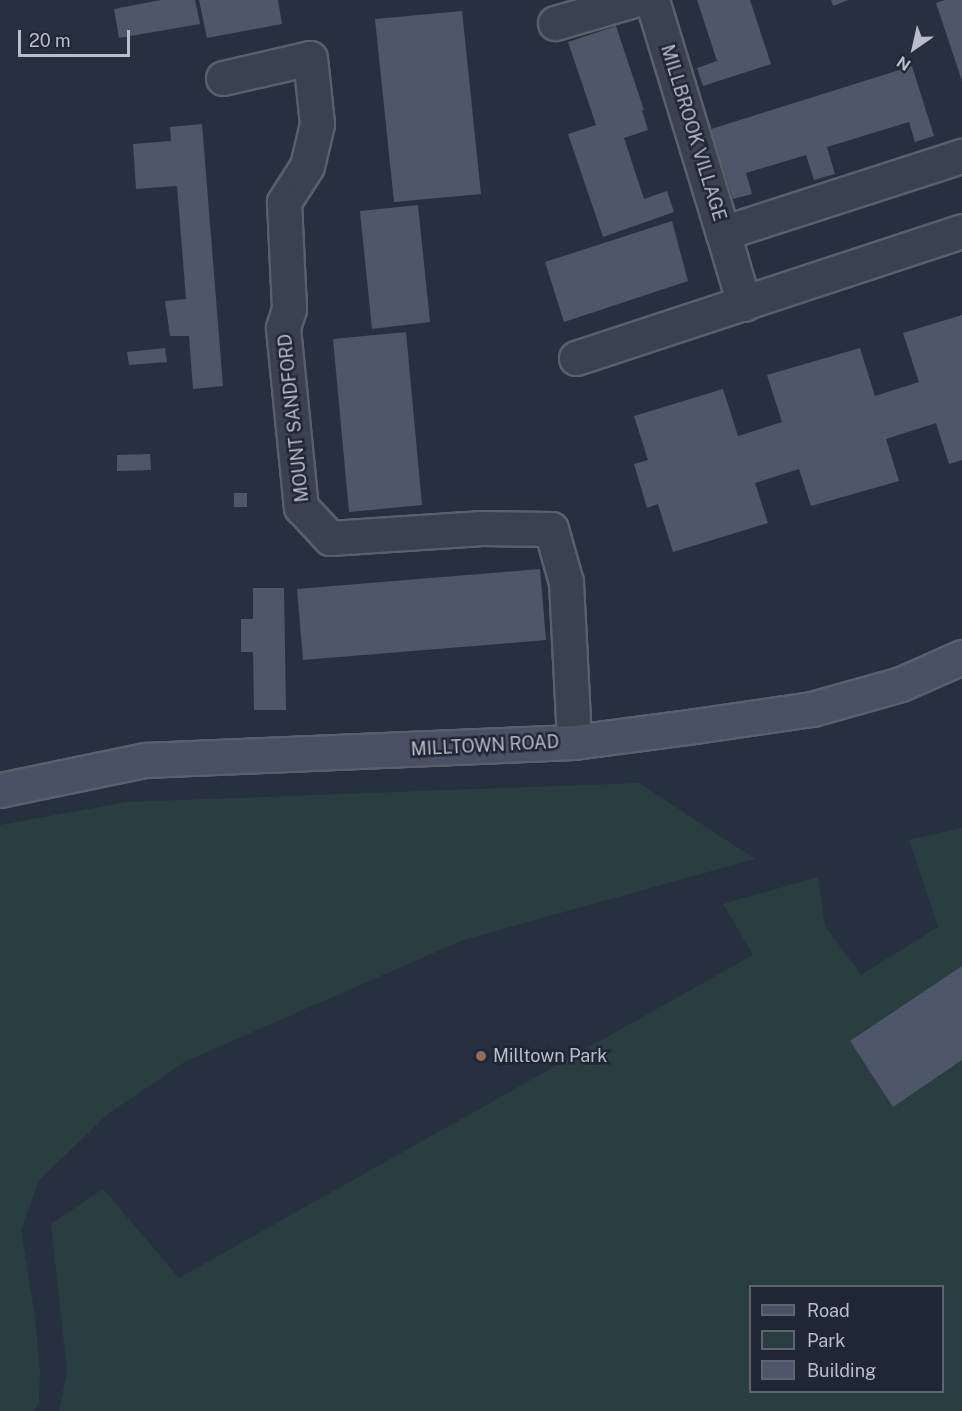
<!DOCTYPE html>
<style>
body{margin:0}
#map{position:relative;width:962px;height:1411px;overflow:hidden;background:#27303f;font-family:"Public Sans",sans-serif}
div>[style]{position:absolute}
.green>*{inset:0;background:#2a3e41}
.building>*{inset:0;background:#4e5768}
.roads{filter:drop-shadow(2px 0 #59606c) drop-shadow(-2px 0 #59606c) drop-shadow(0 2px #59606c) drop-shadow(0 -2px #59606c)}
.street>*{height:33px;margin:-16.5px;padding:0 16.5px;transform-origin:16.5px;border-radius:16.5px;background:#3b424f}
.secondary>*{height:33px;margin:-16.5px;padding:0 16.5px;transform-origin:16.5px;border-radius:16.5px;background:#495162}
.dots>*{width:16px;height:16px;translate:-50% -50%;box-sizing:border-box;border:3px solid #202734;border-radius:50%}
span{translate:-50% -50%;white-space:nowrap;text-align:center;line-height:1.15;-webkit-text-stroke:5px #202734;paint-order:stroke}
.street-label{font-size:18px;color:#b8bec9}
.poi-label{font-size:18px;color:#b8bec9}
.left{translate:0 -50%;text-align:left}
.legend{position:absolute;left:749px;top:1285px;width:195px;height:108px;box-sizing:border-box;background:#202734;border:2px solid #5d6370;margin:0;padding:8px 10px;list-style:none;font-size:18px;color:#b8bec9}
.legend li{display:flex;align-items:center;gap:12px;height:30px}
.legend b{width:30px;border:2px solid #5d6370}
.north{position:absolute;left:884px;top:18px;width:60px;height:60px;-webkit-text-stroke:4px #202734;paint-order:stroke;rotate:214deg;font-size:16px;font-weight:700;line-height:24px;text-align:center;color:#b8bec9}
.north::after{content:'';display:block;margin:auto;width:21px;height:27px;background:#b8bec9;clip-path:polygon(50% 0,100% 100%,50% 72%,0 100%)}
.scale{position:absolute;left:18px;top:30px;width:112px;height:27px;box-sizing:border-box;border:3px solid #b8bec9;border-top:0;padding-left:8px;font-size:18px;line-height:21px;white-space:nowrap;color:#b8bec9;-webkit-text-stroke:4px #202734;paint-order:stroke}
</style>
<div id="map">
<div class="green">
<i style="clip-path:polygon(639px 783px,755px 859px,463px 940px,186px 1061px,108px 1114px,39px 1180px,21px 1230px,35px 1317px,40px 1373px,39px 1403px,34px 1411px,0 1411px,0 825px,127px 802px)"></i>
<i style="clip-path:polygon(evenodd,962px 828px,962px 966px,850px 1042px,893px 1106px,962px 1060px,962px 1411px,59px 1411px,67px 1371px,51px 1224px,103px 1189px,179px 1278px,753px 955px,723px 904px,818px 877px,825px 926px,861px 975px,938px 927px,909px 840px,962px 828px,750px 1286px,942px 1286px,942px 1392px,750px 1392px,750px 1286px)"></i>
</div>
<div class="building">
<i style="clip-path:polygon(161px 0,195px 0,200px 24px,119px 38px,114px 9px)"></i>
<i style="clip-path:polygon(199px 0,278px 0,282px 24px,207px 38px)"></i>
<i style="clip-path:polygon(697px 0,750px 0,771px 64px,703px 86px,697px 68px,717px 61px)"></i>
<i style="clip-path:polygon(831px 0,848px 0,833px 6px)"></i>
<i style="clip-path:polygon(945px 0,962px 0,962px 81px,936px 3px)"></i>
<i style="clip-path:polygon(462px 11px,481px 194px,394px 202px,375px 19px)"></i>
<i style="clip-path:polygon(616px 26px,644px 110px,642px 110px,648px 130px,624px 138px,644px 199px,667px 191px,674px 212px,603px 237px,568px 134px,596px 125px,568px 42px)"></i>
<i style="clip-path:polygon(912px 66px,934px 136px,915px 142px,909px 122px,827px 147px,835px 174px,814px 180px,806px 155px,746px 173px,752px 194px,733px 199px,711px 129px)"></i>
<i style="clip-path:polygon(202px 124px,223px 386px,193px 389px,189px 336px,170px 336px,165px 301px,186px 299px,177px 186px,136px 189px,133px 144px,171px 141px,170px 127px)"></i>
<i style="clip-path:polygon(418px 205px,430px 322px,372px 329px,360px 211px)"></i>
<i style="clip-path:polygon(672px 221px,688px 281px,564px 322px,545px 262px)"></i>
<i style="clip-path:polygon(962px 315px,962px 460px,949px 464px,936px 423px,886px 439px,899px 481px,811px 506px,799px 469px,755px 483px,768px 523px,673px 552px,658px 504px,647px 508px,634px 464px,648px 460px,634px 416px,723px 389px,738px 436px,782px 422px,767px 375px,860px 348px,875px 396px,919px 382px,903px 333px)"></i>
<i style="clip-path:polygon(406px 332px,422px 505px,349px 512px,333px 339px)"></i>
<i style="clip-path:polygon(165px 348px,167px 362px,129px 365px,127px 352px)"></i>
<i style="clip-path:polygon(150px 454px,151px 470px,117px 471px,117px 455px)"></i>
<i style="clip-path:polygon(234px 493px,247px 493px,247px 507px,234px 507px)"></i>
<i style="clip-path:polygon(540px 569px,546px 640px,303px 660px,297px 589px)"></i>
<i style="clip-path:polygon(253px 588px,284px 588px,286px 710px,254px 710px,253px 652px,241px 652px,241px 619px,253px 619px)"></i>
<i style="clip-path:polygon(962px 966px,962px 1060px,893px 1107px,850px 1041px)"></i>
</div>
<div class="roads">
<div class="street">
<i style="left:652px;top:0;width:244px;rotate:73.1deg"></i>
<i style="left:723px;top:233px;width:251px;rotate:-17.9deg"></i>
<i style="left:555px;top:23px;width:82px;rotate:-16.2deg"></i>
<i style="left:223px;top:78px;width:89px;rotate:-12.9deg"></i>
<i style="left:310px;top:58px;width:66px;rotate:83.9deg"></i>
<i style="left:317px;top:124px;width:43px;rotate:103.4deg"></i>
<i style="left:307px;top:166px;width:43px;rotate:122.6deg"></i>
<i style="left:284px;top:202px;width:107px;rotate:87.3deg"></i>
<i style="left:289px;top:309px;width:20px;rotate:108deg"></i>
<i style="left:283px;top:328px;width:180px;rotate:84.3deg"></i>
<i style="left:301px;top:507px;width:42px;rotate:46.9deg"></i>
<i style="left:330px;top:538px;width:152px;rotate:-3.8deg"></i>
<i style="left:482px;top:528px;width:69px;rotate:0.8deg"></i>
<i style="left:551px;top:529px;width:55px;rotate:74.2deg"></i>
<i style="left:566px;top:582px;width:160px;rotate:87.1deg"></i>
<i style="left:723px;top:233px;width:74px;rotate:73.5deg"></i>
<i style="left:576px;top:358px;width:406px;rotate:-18.2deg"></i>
</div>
<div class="secondary">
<i style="left:0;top:790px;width:148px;rotate:-11.7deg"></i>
<i style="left:145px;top:760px;width:429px;rotate:-2.4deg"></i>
<i style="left:574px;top:742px;width:115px;rotate:-7.5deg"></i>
<i style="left:688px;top:727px;width:125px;rotate:-8.3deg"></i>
<i style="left:812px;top:709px;width:92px;rotate:-15.7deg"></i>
<i style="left:901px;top:684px;width:67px;rotate:-23.9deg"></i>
</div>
</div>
<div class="dots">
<i style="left:481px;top:1056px;background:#8d6e63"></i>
</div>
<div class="street-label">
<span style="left:693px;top:133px;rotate:73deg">MILLBROOK VILLAGE</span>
<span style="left:294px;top:418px;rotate:-96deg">MOUNT SANDFORD</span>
<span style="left:485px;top:746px;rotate:-3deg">MILLTOWN ROAD</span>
</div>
<div class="poi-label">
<span class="left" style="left:493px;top:1056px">Milltown Park</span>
</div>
<ul class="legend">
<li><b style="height:8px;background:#495162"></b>Road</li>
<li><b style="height:16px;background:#2a3e41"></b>Park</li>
<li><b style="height:16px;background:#4e5768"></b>Building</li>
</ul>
<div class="north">N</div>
<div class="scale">20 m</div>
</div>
